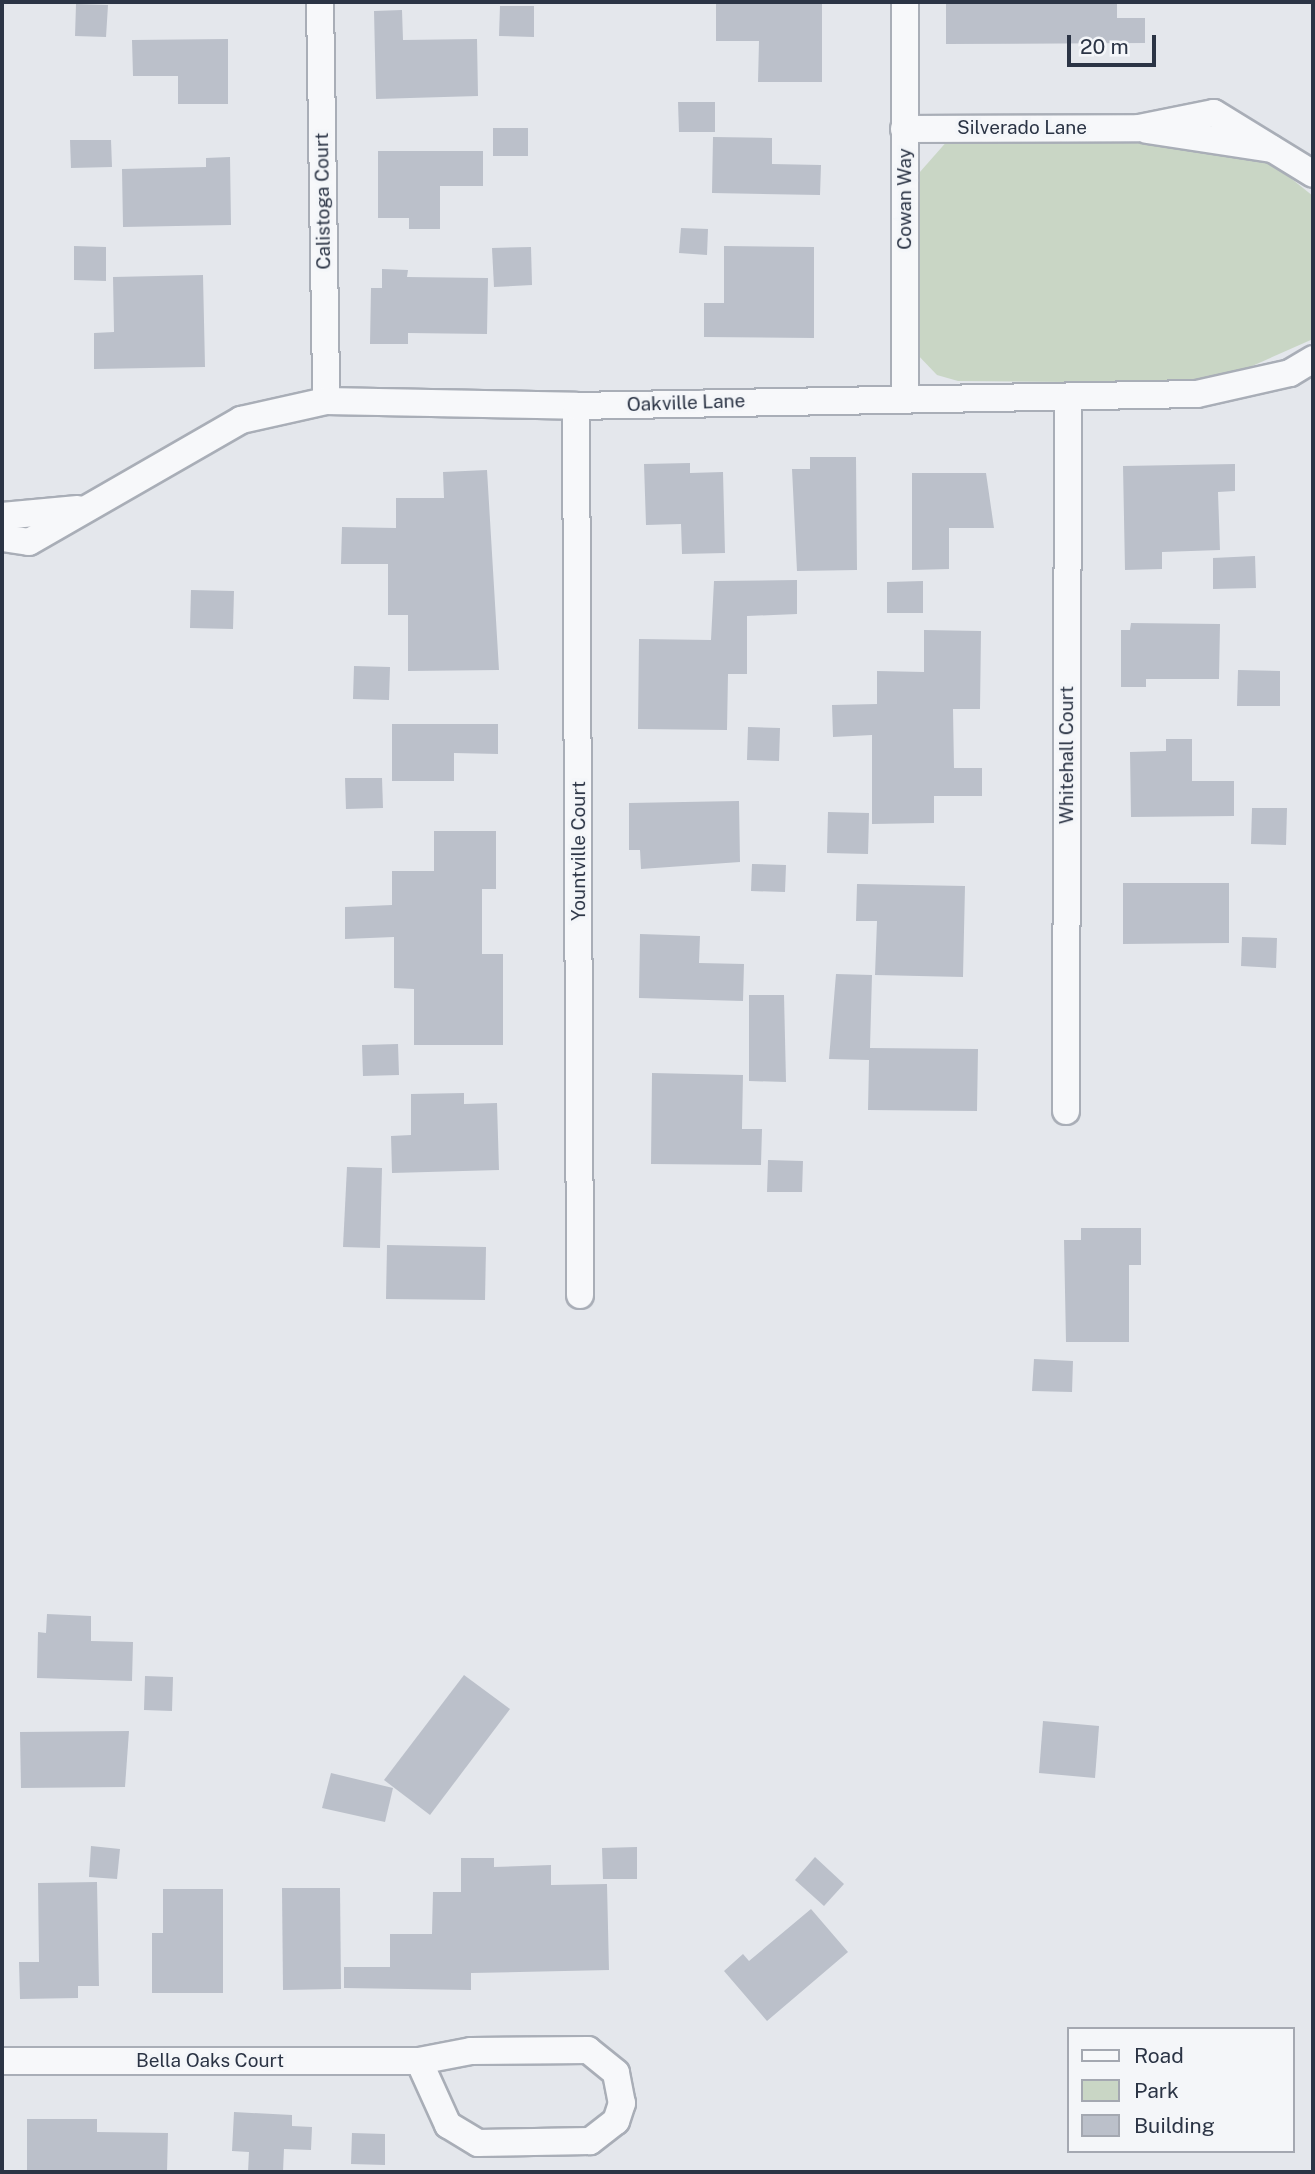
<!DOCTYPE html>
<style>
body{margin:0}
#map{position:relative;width:1315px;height:2174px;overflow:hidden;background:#e4e7ec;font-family:"Public Sans",sans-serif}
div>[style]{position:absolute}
.green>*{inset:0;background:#c9d6c5}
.building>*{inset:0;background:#bbc0ca}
.roads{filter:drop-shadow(2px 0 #a9aeb7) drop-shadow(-2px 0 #a9aeb7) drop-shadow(0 2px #a9aeb7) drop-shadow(0 -2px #a9aeb7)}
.minor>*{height:26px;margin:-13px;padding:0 13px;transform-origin:13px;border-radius:13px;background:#f7f8fa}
span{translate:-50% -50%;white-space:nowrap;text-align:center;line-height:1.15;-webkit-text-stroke:7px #f4f6f9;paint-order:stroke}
.street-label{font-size:19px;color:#2b3445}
.frame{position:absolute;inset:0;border:4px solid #2b3445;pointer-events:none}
.legend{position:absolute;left:1067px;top:2027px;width:228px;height:126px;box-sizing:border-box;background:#f4f6f9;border:2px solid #a4a8b1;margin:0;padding:9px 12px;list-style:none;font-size:21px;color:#2b3445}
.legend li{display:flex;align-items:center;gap:14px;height:35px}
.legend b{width:35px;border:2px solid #a4a8b1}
.scale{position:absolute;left:1067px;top:35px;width:89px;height:32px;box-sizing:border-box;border:4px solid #2b3445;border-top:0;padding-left:9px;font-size:21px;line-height:24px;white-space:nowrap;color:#2b3445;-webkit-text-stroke:5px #f4f6f9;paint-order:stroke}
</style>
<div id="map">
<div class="green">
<i style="clip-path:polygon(949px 139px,1140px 141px,1267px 159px,1313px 196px,1313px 339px,1241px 371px,1173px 383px,958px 381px,937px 375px,914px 351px,912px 181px)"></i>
</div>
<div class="building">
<i style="clip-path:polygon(716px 2px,822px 2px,822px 82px,758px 82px,759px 41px,716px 41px)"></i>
<i style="clip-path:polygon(946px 2px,1117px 2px,1117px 18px,1145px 18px,1145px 43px,946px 44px)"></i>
<i style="clip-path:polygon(76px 4px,108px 5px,106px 37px,75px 36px)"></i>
<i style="clip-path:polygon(500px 6px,534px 6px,534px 37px,499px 36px)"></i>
<i style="clip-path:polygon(402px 10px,403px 40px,477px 39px,478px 96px,376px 99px,374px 11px)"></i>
<i style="clip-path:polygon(228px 39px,228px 104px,178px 104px,178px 76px,133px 76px,132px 40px)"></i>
<i style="clip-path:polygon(678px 102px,715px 102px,715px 132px,679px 132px)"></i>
<i style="clip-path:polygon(493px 128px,528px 128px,528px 156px,493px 156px)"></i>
<i style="clip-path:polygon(713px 137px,772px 138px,772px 164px,821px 165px,820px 195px,712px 193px)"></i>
<i style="clip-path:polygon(70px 140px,111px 140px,112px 167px,71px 168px)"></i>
<i style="clip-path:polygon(378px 151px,483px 151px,483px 186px,440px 186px,440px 229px,409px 229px,409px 218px,378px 218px)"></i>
<i style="clip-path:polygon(230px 157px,231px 225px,123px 227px,122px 169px,206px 167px,206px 158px)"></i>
<i style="clip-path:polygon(681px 228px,708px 229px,707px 255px,679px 253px)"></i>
<i style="clip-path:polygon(74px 246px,106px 247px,106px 281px,74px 280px)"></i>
<i style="clip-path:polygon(724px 246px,814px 247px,814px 338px,704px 337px,704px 303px,724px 303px)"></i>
<i style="clip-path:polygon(531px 247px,532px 285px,494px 287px,492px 248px)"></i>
<i style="clip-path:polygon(382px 269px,408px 270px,407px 277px,488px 278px,487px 334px,408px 333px,408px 344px,370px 344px,371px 288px,382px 288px)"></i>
<i style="clip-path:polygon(203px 275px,205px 367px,94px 369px,94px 333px,114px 332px,113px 277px)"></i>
<i style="clip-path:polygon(810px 457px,856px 457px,857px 570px,797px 571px,792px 469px,810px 469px)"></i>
<i style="clip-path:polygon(690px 463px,690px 473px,723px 472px,725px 553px,682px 554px,681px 524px,646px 525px,644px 464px)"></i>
<i style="clip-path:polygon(1235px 464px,1235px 491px,1218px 492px,1220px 550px,1162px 552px,1162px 569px,1125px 570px,1123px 466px)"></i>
<i style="clip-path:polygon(487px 470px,499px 670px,408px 671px,408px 615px,388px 615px,388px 564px,341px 564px,342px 527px,396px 528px,396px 498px,444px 498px,443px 472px)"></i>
<i style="clip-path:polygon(912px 473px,986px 473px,994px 528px,949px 528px,949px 569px,912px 570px)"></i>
<i style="clip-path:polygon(1255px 556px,1256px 588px,1213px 589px,1213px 558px)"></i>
<i style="clip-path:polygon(797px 580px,797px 614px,747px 616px,747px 674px,728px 674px,727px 730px,638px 729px,639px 639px,711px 640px,714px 581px)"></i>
<i style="clip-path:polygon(923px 581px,923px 613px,887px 613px,887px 582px)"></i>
<i style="clip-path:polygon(191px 590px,234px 591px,233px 629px,190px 628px)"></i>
<i style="clip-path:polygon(1131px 623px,1220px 624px,1219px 679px,1146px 679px,1146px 687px,1121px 687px,1121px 630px,1130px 630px)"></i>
<i style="clip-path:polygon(924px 630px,981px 631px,980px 709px,953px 709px,954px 768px,982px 768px,982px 796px,934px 796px,934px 823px,872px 824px,872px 735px,833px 737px,832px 705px,877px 704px,877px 671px,924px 672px)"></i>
<i style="clip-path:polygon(354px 666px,390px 667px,389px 700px,353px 699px)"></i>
<i style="clip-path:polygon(1238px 670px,1280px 671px,1280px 706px,1237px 706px)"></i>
<i style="clip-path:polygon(392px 724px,498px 724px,498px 754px,454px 753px,454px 781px,392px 781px)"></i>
<i style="clip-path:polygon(748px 727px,780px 728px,779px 761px,747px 760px)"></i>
<i style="clip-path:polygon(1166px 739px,1192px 739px,1192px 781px,1234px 781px,1234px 816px,1131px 817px,1130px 752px,1166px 751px)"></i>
<i style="clip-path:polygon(345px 778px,382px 778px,383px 808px,346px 809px)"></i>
<i style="clip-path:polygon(739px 801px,740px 862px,641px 869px,640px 850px,629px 850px,629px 803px)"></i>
<i style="clip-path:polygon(1252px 808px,1287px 808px,1286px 845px,1251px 844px)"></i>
<i style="clip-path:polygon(828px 812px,869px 813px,868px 854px,827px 853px)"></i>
<i style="clip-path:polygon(434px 831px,496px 831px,496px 889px,482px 889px,482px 954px,503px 954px,503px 1045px,414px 1045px,414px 989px,394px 988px,394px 937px,345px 939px,345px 907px,392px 905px,392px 871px,434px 871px)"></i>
<i style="clip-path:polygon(752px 864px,786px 865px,785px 892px,751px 891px)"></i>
<i style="clip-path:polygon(1123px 883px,1229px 883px,1229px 943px,1123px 944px)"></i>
<i style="clip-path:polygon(857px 884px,965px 886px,963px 977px,875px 975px,877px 921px,856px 921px)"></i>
<i style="clip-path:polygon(640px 934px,700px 936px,699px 963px,744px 964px,743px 1001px,639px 998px)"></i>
<i style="clip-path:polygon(1242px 937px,1277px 938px,1276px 968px,1241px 966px)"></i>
<i style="clip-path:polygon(836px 974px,872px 975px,870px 1048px,978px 1049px,977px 1111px,868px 1110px,869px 1060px,829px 1059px)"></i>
<i style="clip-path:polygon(749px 995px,784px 995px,786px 1082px,749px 1081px)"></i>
<i style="clip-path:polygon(398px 1044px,399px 1075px,363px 1076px,362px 1045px)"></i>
<i style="clip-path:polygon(652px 1073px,743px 1075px,742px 1129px,762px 1129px,761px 1165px,651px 1164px)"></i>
<i style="clip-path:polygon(464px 1093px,464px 1104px,497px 1103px,499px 1170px,392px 1173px,391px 1136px,411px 1135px,411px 1094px)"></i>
<i style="clip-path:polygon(768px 1160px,803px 1161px,802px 1192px,767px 1192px)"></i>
<i style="clip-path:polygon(347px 1167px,382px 1168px,380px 1248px,343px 1247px)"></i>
<i style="clip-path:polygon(1081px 1228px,1141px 1228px,1141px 1265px,1129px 1265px,1129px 1342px,1066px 1342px,1064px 1240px,1081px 1240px)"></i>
<i style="clip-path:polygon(387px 1245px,486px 1247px,485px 1300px,386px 1299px)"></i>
<i style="clip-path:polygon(1034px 1359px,1073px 1361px,1072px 1392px,1032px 1391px)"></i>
<i style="clip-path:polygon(47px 1614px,91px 1616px,91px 1641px,133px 1642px,132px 1681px,37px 1678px,38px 1632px,46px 1633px)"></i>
<i style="clip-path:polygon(464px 1675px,510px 1709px,430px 1815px,384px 1780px)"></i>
<i style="clip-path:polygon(145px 1676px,173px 1677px,172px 1711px,144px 1710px)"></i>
<i style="clip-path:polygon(1043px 1721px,1099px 1726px,1095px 1778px,1039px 1773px)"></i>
<i style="clip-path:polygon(129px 1731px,125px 1787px,21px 1788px,20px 1732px)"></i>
<i style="clip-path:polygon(331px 1773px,393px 1788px,385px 1822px,322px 1808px)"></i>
<i style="clip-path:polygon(91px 1846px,120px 1849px,117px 1879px,89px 1877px)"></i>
<i style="clip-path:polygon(637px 1847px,637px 1879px,603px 1879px,602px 1848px)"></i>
<i style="clip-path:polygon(815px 1857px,844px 1884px,824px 1906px,795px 1880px)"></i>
<i style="clip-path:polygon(461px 1858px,494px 1858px,494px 1867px,551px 1865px,551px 1885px,607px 1884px,609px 1970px,471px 1973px,471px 1990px,344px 1988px,344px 1967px,390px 1967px,390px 1934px,432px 1934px,433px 1892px,461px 1892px)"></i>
<i style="clip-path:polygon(97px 1882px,99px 1986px,78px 1986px,78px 1998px,20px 1999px,19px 1962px,39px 1962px,38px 1883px)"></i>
<i style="clip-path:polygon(282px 1888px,340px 1888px,341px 1989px,283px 1990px)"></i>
<i style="clip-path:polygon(163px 1889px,223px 1889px,223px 1993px,152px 1993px,152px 1933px,163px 1933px)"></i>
<i style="clip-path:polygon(811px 1909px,848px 1952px,767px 2021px,724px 1971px,743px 1954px,749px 1961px)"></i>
<i style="clip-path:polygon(234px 2112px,292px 2115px,292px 2126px,312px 2127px,311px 2150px,284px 2149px,283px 2172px,248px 2172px,249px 2152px,232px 2151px)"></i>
<i style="clip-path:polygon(27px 2119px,97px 2119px,97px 2132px,168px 2133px,167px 2172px,27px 2172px)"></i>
<i style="clip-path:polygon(352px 2133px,385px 2134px,385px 2165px,351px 2164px)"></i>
</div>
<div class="roads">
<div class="minor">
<i style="left:320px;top:2px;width:399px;rotate:89.1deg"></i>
<i style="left:905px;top:2px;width:395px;rotate:90deg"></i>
<i style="left:904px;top:129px;width:235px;rotate:-0.2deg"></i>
<i style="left:1139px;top:128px;width:76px;rotate:-11.3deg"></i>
<i style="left:1214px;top:113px;width:116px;rotate:31.6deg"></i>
<i style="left:1147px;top:130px;width:126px;rotate:8.6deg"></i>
<i style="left:576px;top:406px;width:889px;rotate:89.74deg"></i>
<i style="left:2px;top:516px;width:76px;rotate:-5.3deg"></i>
<i style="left:2px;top:538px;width:27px;rotate:8deg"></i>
<i style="left:29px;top:542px;width:245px;rotate:-29.9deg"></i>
<i style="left:241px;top:420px;width:87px;rotate:-12.6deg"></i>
<i style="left:326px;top:401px;width:250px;rotate:1.1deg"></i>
<i style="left:576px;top:406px;width:621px;rotate:-1.11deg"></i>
<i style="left:1197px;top:394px;width:95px;rotate:-12.7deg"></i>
<i style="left:1290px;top:373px;width:27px;rotate:-31deg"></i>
<i style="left:1066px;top:1111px;width:713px;rotate:-89.84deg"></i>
<i style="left:2px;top:2061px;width:417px"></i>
<i style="left:419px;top:2061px;width:53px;rotate:-10.9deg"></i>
<i style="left:471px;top:2051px;width:117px;rotate:-0.5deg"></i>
<i style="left:588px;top:2050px;width:36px;rotate:39deg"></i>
<i style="left:616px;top:2073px;width:31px;rotate:79deg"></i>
<i style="left:622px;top:2103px;width:19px;rotate:108deg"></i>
<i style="left:616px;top:2121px;width:33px;rotate:142deg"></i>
<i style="left:590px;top:2141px;width:112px;rotate:179deg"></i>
<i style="left:478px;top:2143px;width:35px;rotate:-149deg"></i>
<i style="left:448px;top:2125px;width:70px;rotate:-114.4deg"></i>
</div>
</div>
<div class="street-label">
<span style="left:1022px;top:128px">Silverado Lane</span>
<span style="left:905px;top:199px;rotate:-90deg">Cowan Way</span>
<span style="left:323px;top:201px;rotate:-91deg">Calistoga Court</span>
<span style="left:686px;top:403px;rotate:-2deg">Oakville Lane</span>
<span style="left:1067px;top:755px;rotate:-90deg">Whitehall Court</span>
<span style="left:579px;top:851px;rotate:-90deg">Yountville Court</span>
<span style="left:210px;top:2061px">Bella Oaks Court</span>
</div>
<div class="frame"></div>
<ul class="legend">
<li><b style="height:9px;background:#f7f8fa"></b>Road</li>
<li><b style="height:19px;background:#c9d6c5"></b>Park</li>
<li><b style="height:19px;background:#bbc0ca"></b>Building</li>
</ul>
<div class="scale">20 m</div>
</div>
